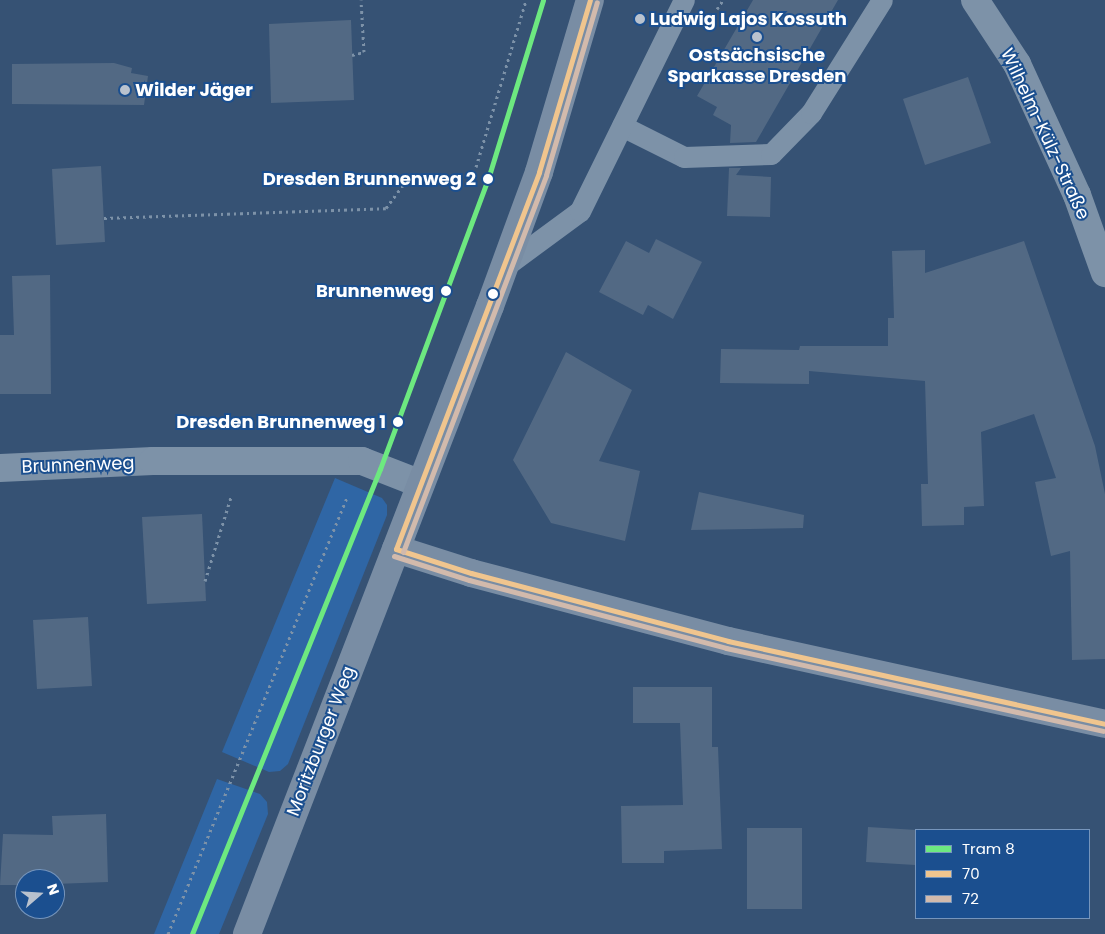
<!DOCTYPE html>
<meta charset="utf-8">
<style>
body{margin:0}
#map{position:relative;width:1105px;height:934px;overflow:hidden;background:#365274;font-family:Poppins,sans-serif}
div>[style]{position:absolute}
.green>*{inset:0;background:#2f66a5}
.building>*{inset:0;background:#526984}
.path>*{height:3px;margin-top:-1.5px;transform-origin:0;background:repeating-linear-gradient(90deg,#7d92a8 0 2.5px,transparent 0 6.5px)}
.lane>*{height:21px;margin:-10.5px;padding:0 10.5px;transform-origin:10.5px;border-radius:10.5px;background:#7d92a8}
.street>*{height:28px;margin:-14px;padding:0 14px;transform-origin:14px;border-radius:14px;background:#7d92a8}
.secondary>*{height:28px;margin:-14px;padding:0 14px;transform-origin:14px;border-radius:14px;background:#798da4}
.bus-1>*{height:5px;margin:-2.5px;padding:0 2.5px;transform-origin:2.5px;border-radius:2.5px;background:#f0c58e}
.bus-2>*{height:5px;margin:-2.5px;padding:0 2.5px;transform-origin:2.5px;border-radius:2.5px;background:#d2baac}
.tram-1>*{height:5px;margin:-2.5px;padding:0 2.5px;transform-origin:2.5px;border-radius:2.5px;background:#6de980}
.dots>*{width:14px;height:14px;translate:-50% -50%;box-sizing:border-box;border:2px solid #1b4f8f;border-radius:50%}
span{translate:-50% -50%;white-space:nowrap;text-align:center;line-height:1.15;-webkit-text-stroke:4px #1b4f8f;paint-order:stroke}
.poi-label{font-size:18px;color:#fff;font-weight:700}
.left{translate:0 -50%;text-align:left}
.street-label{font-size:18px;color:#fff}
.stop-label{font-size:18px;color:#fff;font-weight:700}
.right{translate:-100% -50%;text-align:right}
.legend{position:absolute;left:915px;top:829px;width:175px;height:90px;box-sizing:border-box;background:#1b4f8f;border:1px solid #7695bc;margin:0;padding:6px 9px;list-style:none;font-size:15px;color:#fff}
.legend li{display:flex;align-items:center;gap:10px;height:25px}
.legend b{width:25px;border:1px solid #7695bc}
.north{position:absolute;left:15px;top:869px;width:50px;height:50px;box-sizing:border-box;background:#1b4f8f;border:1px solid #7695bc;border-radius:50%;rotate:71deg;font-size:14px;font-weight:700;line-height:20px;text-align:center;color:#fff}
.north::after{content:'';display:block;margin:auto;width:18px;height:22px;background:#b9c2ce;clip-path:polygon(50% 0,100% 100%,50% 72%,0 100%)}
</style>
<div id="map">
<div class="green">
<i style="clip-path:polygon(335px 478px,382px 498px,387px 505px,387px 515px,288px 764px,280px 771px,269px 772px,222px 752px)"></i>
<i style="clip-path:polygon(217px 779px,260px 794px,267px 802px,268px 814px,219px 934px,154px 934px)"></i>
</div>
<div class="building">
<i style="clip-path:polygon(753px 0,838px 0,756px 142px,730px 143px,731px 125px,713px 115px,717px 107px,697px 96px)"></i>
<i style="clip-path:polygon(351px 20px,354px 100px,271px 103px,269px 24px)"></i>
<i style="clip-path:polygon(114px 63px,132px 68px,131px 73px,148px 76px,144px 105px,12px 104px,12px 64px)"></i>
<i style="clip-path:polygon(968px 77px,991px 143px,925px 165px,903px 99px)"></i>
<i style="clip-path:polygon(101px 166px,105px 242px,56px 245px,52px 169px)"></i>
<i style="clip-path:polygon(729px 168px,741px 168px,736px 175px,771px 177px,770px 217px,727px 216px)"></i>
<i style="clip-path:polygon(656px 239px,702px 262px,673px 319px,648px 305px,643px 315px,599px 292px,626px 241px,649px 253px)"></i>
<i style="clip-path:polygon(1024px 241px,1095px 446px,1105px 494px,1105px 659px,1072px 660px,1070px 551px,1051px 556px,1035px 482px,1056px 478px,1034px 414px,981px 432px,984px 506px,964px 507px,964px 525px,922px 526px,921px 484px,928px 484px,925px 381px,809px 371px,809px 384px,720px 383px,721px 349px,799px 350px,800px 346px,888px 346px,888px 318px,894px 318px,892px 251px,925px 250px,925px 273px)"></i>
<i style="clip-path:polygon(50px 275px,51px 394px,0 394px,0 335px,14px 335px,12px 276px)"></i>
<i style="clip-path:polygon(566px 352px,632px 390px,599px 461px,640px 471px,625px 541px,551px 523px,513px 460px)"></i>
<i style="clip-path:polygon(699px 492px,804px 515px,803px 528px,691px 530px)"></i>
<i style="clip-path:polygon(202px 514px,206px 601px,147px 604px,142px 517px)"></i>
<i style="clip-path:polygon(88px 617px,92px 686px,37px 689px,33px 620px)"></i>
<i style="clip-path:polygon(633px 687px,712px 687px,712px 747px,718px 747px,722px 849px,664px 851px,664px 863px,622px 863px,621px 806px,683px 805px,680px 723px,633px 723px)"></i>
<i style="clip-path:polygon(106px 814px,108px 882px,55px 884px,55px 879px,25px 879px,25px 885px,0 885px,3px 834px,53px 835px,52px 816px)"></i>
<i style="clip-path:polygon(868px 827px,917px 830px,915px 865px,866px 862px)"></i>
<i style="clip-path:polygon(747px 828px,802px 828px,802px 909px,747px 909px)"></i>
</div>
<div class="path">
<i style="left:717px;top:9px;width:11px;rotate:-56deg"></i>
<i style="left:352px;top:55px;width:12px;rotate:-14deg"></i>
<i style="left:364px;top:52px;width:52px;rotate:-93.3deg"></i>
<i style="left:476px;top:167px;width:174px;rotate:-73.3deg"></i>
<i style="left:104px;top:218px;width:282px;rotate:-2deg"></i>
<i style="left:386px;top:208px;width:44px;rotate:-53.4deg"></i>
<i style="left:205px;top:581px;width:88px;rotate:-72.8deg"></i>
<i style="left:168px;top:934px;width:472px;rotate:-67.7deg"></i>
</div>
<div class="lane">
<i style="left:622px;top:126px;width:69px;rotate:26.6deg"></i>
<i style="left:684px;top:157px;width:87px;rotate:-2deg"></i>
<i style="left:771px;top:154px;width:57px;rotate:-45.7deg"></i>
<i style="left:811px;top:113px;width:133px;rotate:-57.9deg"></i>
<i style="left:504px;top:267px;width:94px;rotate:-36.4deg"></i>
<i style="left:580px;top:211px;width:235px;rotate:-63.8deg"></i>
</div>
<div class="street">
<i style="left:975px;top:0;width:77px;rotate:56.7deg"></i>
<i style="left:1017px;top:64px;width:144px;rotate:65.4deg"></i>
<i style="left:1077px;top:195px;width:83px;rotate:70.3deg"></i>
<i style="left:0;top:468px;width:153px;rotate:-2.6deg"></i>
<i style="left:153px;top:461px;width:209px"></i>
<i style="left:362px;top:461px;width:63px;rotate:21.3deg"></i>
</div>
<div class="secondary">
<i style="left:396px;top:549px;width:79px;rotate:17.7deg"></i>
<i style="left:471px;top:573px;width:266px;rotate:14.8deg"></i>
<i style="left:728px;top:641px;width:386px;rotate:12.4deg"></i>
<i style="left:247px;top:934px;width:673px;rotate:-68.85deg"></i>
<i style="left:490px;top:306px;width:143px;rotate:-69.9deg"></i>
<i style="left:539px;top:172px;width:179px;rotate:-73.5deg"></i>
</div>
<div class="bus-1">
<i style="left:396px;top:549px;width:79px;rotate:17.7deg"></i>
<i style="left:471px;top:573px;width:266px;rotate:14.8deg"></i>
<i style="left:728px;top:641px;width:386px;rotate:12.4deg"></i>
<i style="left:396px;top:549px;width:403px;rotate:-69.2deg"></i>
<i style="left:539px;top:172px;width:179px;rotate:-73.5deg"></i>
</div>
<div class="bus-2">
<i style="left:403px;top:552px;width:403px;rotate:-69.2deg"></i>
<i style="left:546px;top:175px;width:180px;rotate:-73.6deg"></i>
<i style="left:394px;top:556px;width:79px;rotate:17.7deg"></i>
<i style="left:469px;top:580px;width:266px;rotate:14.8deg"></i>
<i style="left:726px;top:648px;width:386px;rotate:12.4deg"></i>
</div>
<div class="tram-1">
<i style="left:192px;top:934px;width:502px;rotate:-67.99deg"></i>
<i style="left:380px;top:469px;width:309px;rotate:-69.6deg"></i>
<i style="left:488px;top:179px;width:187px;rotate:-72.9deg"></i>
</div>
<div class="dots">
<i style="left:640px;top:19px;background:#b9c2ce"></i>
<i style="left:757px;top:37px;background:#b9c2ce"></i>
<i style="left:125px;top:90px;background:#b9c2ce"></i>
<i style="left:488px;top:179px;background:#fff"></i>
<i style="left:446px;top:291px;background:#fff"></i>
<i style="left:493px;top:294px;background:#fff"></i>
<i style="left:398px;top:422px;background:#fff"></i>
</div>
<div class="poi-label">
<span class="left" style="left:650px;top:19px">Ludwig Lajos Kossuth</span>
<span style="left:757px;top:66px">Ostsächsische<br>Sparkasse Dresden</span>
<span class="left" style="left:135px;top:90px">Wilder Jäger</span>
</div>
<div class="street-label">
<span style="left:1045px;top:134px;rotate:65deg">Wilhelm-Külz-Straße</span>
<span style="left:78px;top:465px;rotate:-2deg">Brunnenweg</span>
<span style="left:321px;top:741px;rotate:-69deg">Moritzburger Weg</span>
</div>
<div class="stop-label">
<span class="right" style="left:476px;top:179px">Dresden Brunnenweg 2</span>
<span class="right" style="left:434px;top:291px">Brunnenweg</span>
<span class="right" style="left:386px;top:422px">Dresden Brunnenweg 1</span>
</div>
<ul class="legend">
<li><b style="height:6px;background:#6de980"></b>Tram 8</li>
<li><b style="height:6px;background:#f0c58e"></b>70</li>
<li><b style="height:6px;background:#d2baac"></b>72</li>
</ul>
<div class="north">N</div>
</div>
